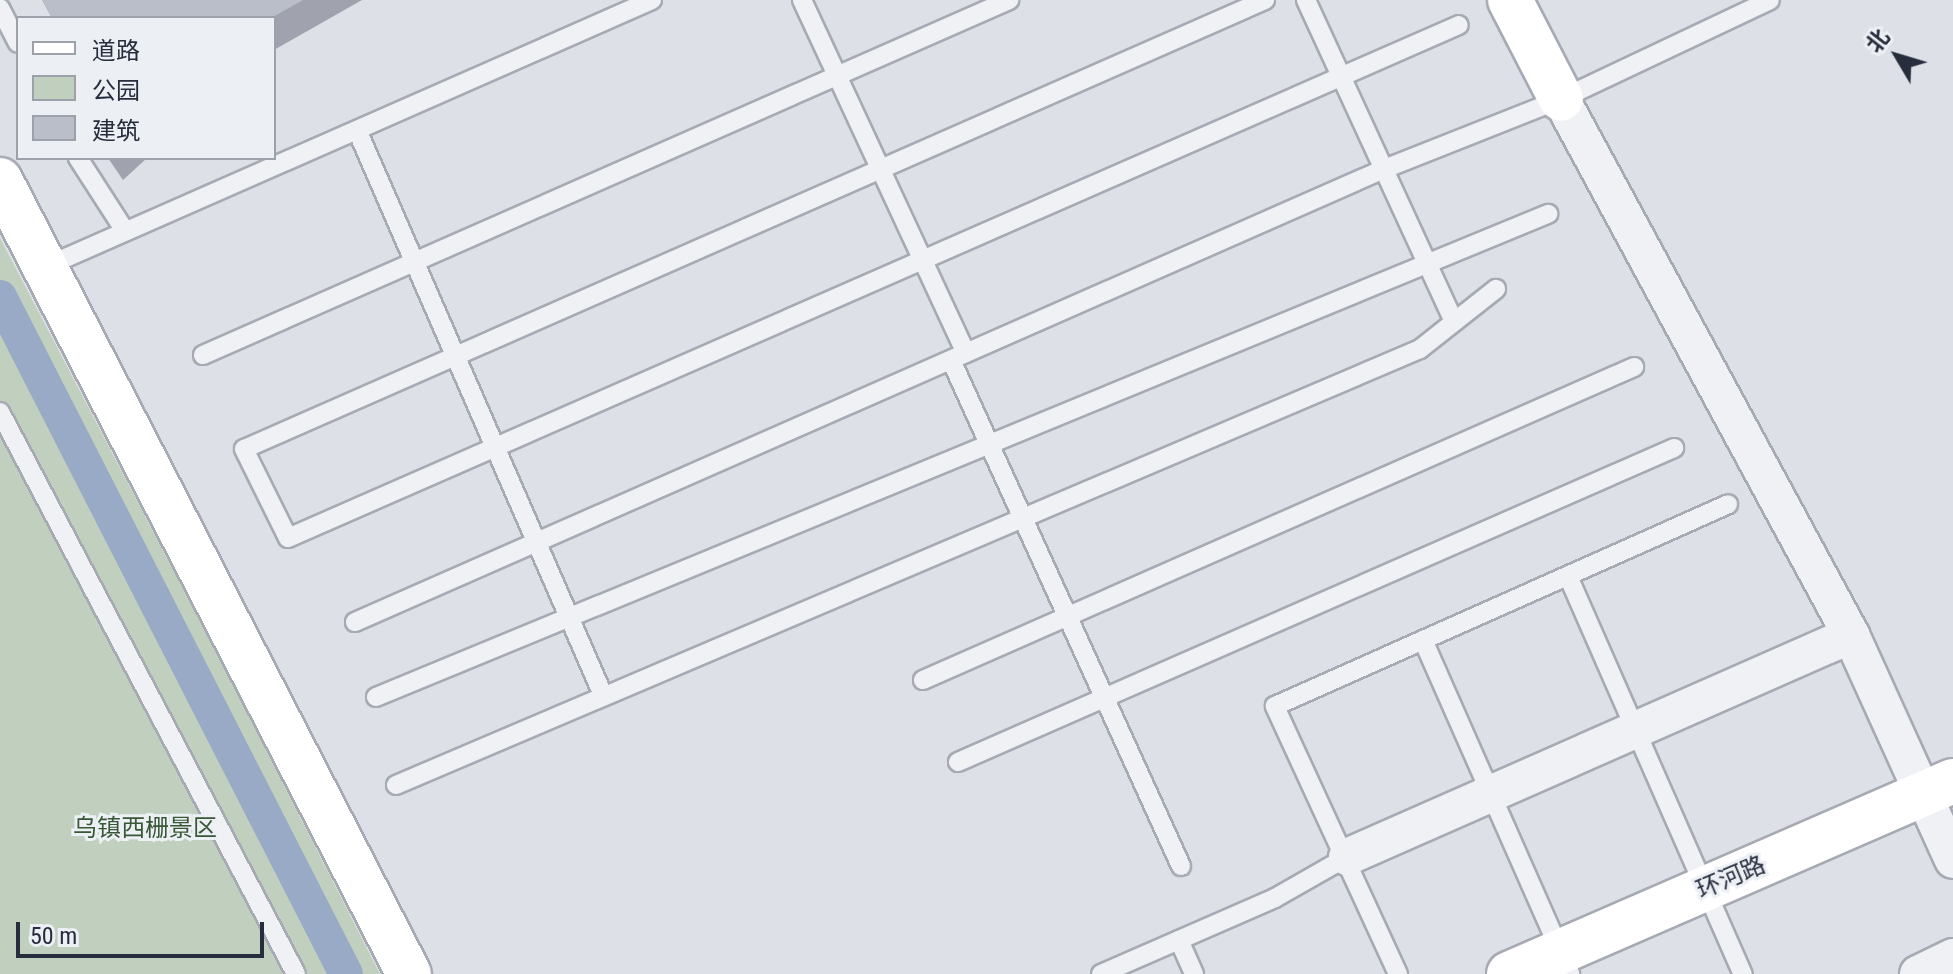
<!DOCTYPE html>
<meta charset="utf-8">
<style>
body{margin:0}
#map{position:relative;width:1953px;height:974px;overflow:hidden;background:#dde0e6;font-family:"Roboto Condensed","Noto Sans SC",sans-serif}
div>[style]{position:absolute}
.green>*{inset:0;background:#c1d0be}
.canal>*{height:34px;margin:-17px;padding:0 17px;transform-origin:17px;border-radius:17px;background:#99aac6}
.roads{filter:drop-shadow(2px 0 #a6aab3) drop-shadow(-2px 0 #a6aab3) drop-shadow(0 2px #a6aab3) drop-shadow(0 -2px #a6aab3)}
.lane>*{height:18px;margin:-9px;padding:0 9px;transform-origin:9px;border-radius:9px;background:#eff1f5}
.street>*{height:36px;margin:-18px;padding:0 18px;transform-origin:18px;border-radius:18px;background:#eff1f5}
.secondary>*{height:44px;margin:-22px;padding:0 22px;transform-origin:22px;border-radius:22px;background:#fff}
.wall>*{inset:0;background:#a0a3ad}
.building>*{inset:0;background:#babec9}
span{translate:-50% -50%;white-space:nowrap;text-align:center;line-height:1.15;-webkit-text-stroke:6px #eceff4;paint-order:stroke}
.park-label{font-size:24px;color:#385735}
.street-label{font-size:24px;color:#272d3c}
.legend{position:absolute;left:16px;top:16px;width:260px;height:144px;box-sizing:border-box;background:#eceff4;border:2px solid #9da1aa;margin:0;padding:10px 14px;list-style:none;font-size:24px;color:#272d3c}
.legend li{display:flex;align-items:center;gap:16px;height:40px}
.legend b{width:40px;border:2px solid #9da1aa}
.north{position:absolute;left:1857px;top:16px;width:80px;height:80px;-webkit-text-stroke:6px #eceff4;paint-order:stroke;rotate:308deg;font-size:22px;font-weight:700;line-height:32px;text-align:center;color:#272d3c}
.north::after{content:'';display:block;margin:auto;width:28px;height:36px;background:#272d3c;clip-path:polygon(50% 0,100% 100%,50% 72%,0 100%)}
.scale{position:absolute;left:16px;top:922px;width:248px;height:36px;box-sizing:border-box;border:4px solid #272d3c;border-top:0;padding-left:10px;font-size:24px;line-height:28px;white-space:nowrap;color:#272d3c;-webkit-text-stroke:6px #eceff4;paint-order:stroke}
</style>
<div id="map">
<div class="green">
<i style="clip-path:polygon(0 238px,217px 654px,380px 974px,0 974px)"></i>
</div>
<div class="canal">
<i style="left:0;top:297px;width:760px;rotate:62.93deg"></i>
</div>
<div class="roads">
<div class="lane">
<i style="left:802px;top:0;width:389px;rotate:65.1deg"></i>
<i style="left:1265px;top:0;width:1115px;rotate:156.26deg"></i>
<i style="left:244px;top:449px;width:99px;rotate:63.7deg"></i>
<i style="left:288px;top:538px;width:1278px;rotate:-23.66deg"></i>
<i style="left:1306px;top:0;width:354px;rotate:65.3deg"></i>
<i style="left:0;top:8px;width:39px;rotate:63deg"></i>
<i style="left:357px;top:130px;width:616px;rotate:66.47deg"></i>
<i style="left:78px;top:158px;width:87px;rotate:57.2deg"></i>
<i style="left:45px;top:267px;width:663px;rotate:-23.74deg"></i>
<i style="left:203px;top:355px;width:881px;rotate:-23.77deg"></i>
<i style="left:951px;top:360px;width:556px;rotate:65.56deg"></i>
<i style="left:0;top:412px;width:635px;rotate:62.22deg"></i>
<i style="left:1568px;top:576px;width:435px;rotate:66.3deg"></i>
<i style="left:355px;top:622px;width:1124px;rotate:-23.76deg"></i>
<i style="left:1384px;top:169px;width:190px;rotate:-21.6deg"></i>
<i style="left:1561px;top:99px;width:231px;rotate:-25.3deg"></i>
<i style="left:1423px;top:640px;width:365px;rotate:66.2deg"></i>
<i style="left:923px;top:680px;width:777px;rotate:-23.76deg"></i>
<i style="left:376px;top:697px;width:1268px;rotate:-22.4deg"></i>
<i style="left:958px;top:762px;width:782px;rotate:-23.68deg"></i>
<i style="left:396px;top:785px;width:1113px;rotate:-23.06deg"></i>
<i style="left:1420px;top:349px;width:97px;rotate:-38.3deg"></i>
<i style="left:1179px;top:940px;width:37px;rotate:66deg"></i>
<i style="left:1101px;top:974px;width:190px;rotate:-23.6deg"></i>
<i style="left:1275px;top:898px;width:83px;rotate:-29.7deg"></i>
<i style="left:1398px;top:974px;width:295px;rotate:-114.7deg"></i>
<i style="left:1275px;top:706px;width:496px;rotate:-24deg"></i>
</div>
<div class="street">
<i style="left:1561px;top:99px;width:609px;rotate:61.58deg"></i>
<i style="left:1851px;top:635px;width:247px;rotate:65.6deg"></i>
<i style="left:1347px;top:857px;width:551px;rotate:-23.77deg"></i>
<i style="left:1918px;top:974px;width:39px;rotate:-26deg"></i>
</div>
<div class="secondary">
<i style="left:1510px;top:0;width:111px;rotate:62.7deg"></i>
<i style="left:0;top:180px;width:893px;rotate:62.75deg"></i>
<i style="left:1509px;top:974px;width:484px;rotate:-23.5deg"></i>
</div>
</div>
<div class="wall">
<i style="clip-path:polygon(42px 0,362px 0,274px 50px,274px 18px,52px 18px)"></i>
<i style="clip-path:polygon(108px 158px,147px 158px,123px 180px)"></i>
</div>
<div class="building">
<i style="clip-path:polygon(42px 0,303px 0,271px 18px,52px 18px)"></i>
</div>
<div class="park-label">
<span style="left:145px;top:829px">乌镇西栅景区</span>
</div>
<div class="street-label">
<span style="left:1731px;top:878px;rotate:-23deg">环河路</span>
</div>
<ul class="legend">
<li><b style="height:10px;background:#fff"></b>道路</li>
<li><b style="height:22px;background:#c1d0be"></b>公园</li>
<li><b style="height:22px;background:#babec9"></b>建筑</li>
</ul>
<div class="north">北</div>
<div class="scale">50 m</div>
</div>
